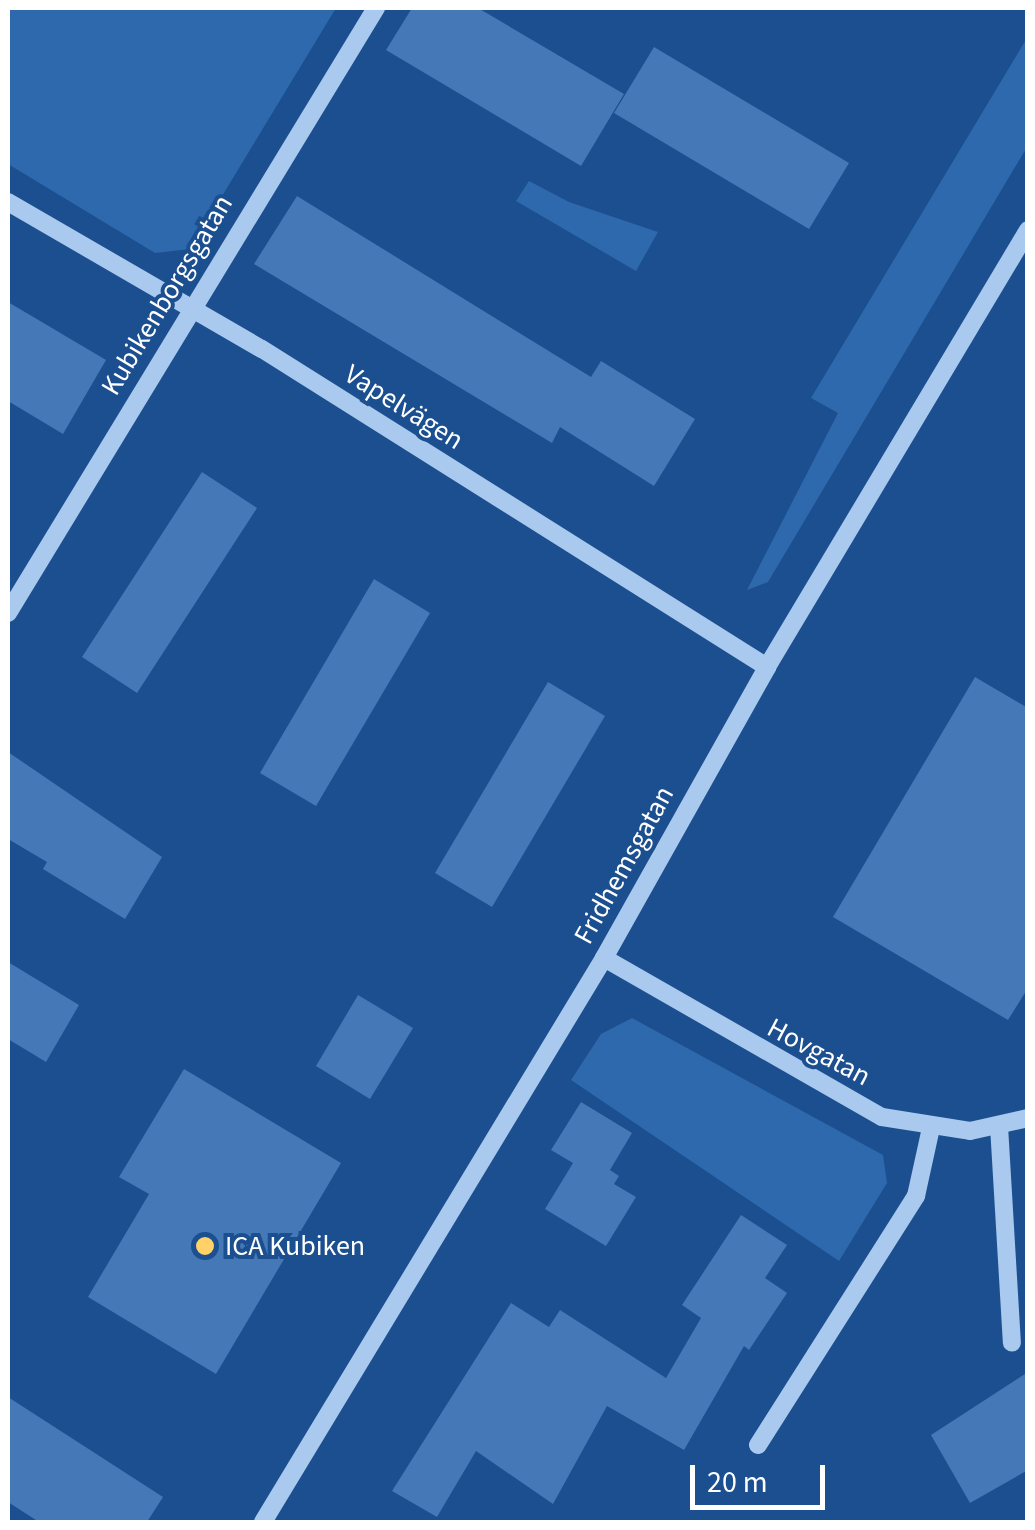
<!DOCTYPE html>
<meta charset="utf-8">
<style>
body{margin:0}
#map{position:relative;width:1035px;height:1530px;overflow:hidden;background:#1b4f8f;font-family:"Source Sans 3",sans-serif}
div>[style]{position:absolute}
.green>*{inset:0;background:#2e69ad}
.building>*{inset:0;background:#4478b7}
.minor>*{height:18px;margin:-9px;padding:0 9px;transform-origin:9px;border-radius:9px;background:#a9c9ee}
.dots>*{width:28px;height:28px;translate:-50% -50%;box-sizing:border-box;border:5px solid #1b4f8f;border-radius:50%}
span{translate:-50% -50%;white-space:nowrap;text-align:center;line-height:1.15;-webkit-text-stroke:8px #1b4f8f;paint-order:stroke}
.street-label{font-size:28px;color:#fff}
.poi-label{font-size:28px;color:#fff}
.left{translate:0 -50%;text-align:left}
.frame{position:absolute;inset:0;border:10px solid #fff;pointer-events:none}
.scale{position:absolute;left:690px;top:1465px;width:135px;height:45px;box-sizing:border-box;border:5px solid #fff;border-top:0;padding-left:12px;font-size:30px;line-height:35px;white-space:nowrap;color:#fff;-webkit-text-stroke:8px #1b4f8f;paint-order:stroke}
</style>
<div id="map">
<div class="green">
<i style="clip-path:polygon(8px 8px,336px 8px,190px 249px,155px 253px,8px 164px)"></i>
<i style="clip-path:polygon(1027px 38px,1027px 147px,768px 582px,747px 590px,838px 413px,811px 398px)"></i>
<i style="clip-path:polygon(529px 181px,569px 202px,658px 232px,636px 271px,516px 201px)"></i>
<i style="clip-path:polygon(632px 1018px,883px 1155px,887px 1183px,839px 1261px,571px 1080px,601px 1034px)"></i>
</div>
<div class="building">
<i style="clip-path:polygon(412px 8px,478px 8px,624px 94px,581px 166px,386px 50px)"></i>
<i style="clip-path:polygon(654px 47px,849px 163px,809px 229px,614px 113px)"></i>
<i style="clip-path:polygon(297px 196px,591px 377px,601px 361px,695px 419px,654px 486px,560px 427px,552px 443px,254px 264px)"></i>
<i style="clip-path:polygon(8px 302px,106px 360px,63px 434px,8px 401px)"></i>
<i style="clip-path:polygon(202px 472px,257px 508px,137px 693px,82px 657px)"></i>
<i style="clip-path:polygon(374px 579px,430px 613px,316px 806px,260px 773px)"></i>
<i style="clip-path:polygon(975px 677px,1028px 708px,1028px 988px,1008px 1020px,833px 917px)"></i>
<i style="clip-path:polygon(548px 682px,605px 716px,492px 907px,435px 873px)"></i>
<i style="clip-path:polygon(8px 752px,162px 857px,125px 919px,43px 869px,47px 862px,8px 839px)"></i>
<i style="clip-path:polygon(8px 962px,79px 1005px,46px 1062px,8px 1039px)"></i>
<i style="clip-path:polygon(358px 995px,413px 1028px,370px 1099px,316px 1066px)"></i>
<i style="clip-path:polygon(184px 1069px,341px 1163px,216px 1374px,88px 1297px,149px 1194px,119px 1177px)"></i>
<i style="clip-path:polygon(581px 1102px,632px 1133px,610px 1170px,619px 1176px,614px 1184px,636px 1197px,606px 1246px,545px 1209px,573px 1163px,551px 1150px)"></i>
<i style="clip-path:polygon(741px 1215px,787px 1245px,765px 1278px,787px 1293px,749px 1350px,744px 1346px,684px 1450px,607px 1406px,553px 1504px,476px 1451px,437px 1517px,392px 1491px,511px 1303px,549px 1327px,560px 1310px,666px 1378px,701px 1318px,682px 1305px)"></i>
<i style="clip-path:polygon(1028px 1372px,1028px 1470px,970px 1503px,931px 1435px)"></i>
<i style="clip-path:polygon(8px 1397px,163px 1497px,147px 1522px,39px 1522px,8px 1502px)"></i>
</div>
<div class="minor">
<i style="left:8px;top:202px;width:293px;rotate:30.1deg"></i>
<i style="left:262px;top:349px;width:597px;rotate:32.2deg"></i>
<i style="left:8px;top:613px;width:708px;rotate:-58.69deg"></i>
<i style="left:604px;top:958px;width:320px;rotate:29.8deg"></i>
<i style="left:882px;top:1117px;width:89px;rotate:9deg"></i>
<i style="left:970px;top:1131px;width:59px;rotate:-12.6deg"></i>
<i style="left:999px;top:1126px;width:217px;rotate:86.6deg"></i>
<i style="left:758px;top:1445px;width:295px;rotate:-57.6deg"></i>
<i style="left:916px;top:1196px;width:70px;rotate:-77.6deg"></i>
<i style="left:263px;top:1522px;width:659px;rotate:-58.84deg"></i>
<i style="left:604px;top:958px;width:334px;rotate:-60.7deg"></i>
<i style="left:767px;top:667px;width:509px;rotate:-59.15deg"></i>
</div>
<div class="dots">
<i style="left:205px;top:1246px;background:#ffd166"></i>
</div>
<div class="street-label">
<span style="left:167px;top:295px;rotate:-59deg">Kubikenborgsgatan</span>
<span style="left:404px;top:407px;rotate:32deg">Vapelvägen</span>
<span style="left:624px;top:865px;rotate:-61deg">Fridhemsgatan</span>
<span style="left:819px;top:1052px;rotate:28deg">Hovgatan</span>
</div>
<div class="poi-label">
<span class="left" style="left:225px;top:1246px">ICA Kubiken</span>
</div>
<div class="frame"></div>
<div class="scale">20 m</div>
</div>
